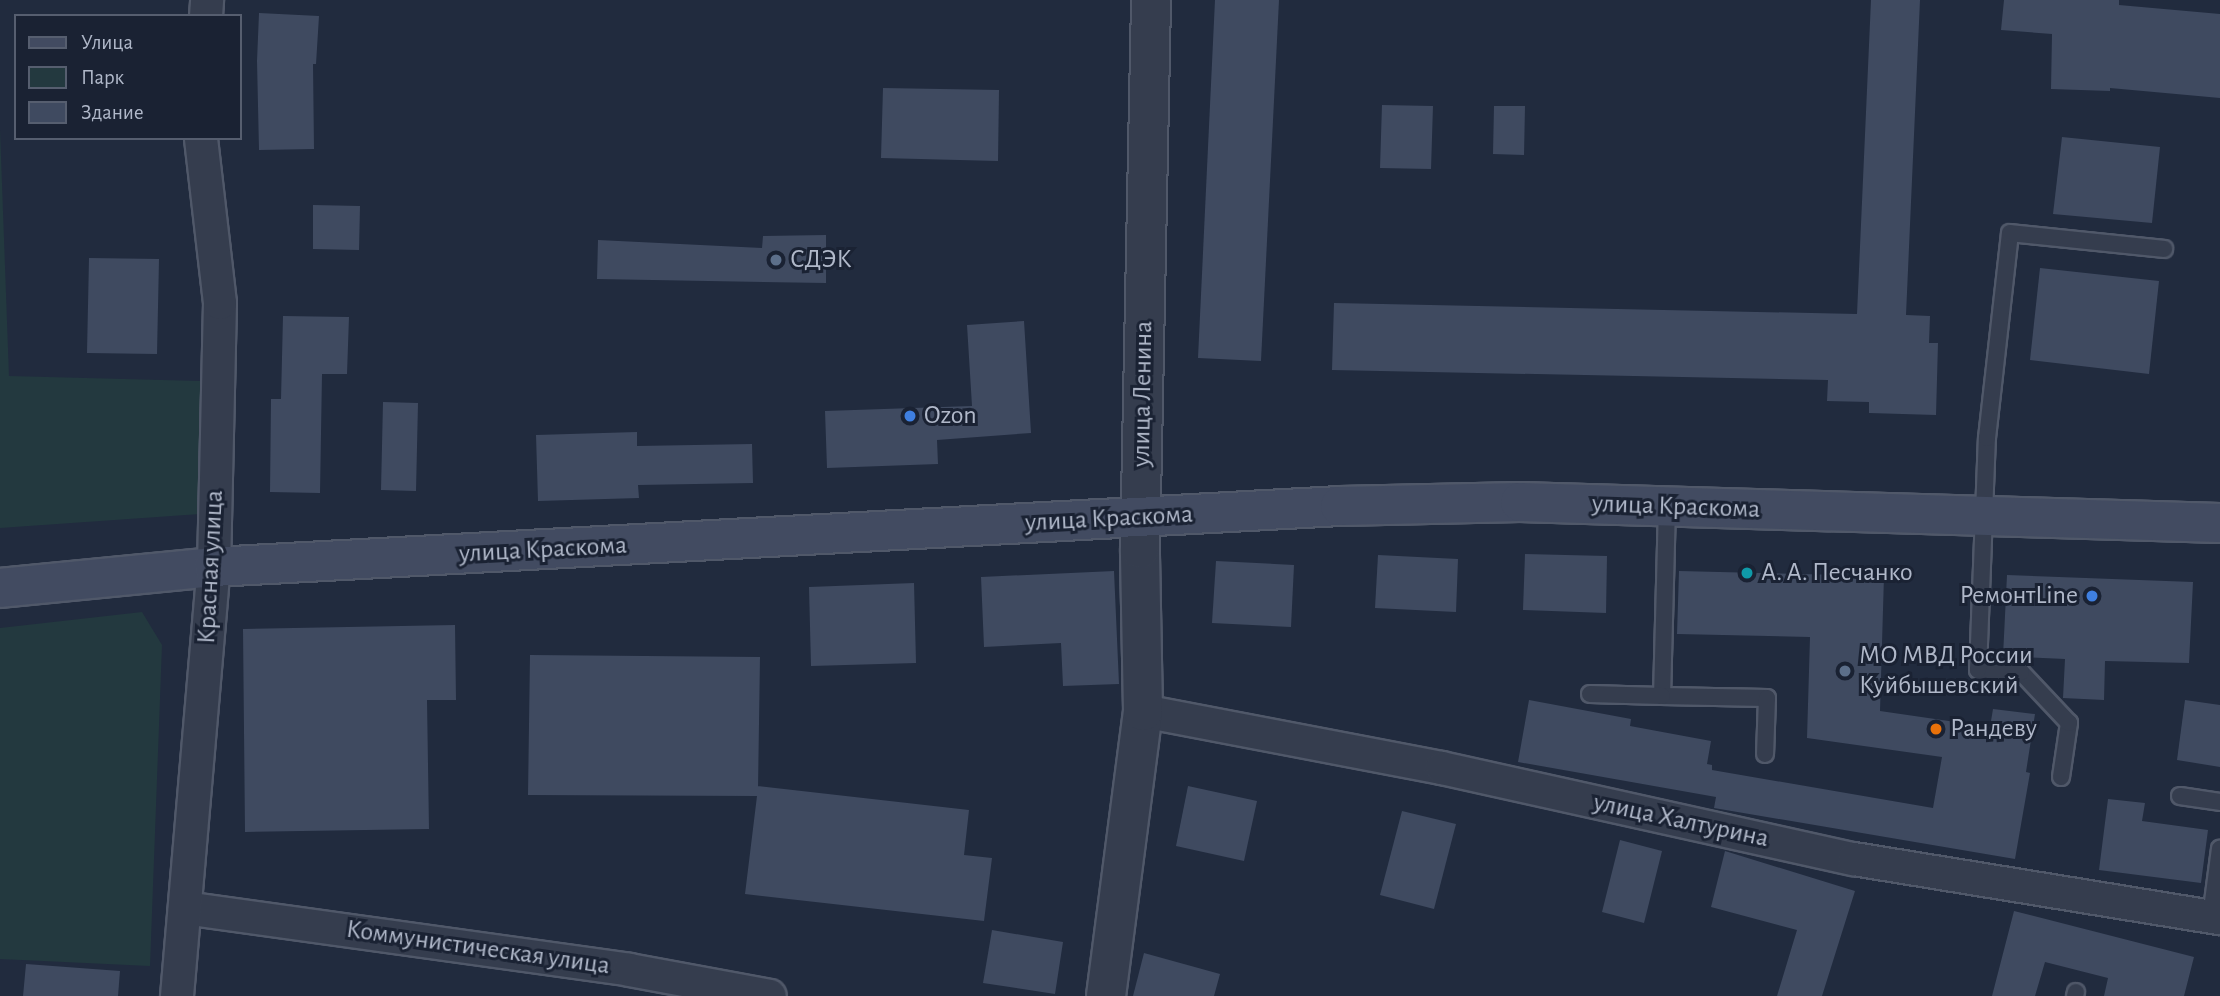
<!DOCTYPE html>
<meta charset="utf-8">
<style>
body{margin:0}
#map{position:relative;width:2220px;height:996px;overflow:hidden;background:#212b3e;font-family:"Alegreya Sans",sans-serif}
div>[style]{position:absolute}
.green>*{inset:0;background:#23393f}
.building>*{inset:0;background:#3f4a60}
.roads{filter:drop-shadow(2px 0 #505869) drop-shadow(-2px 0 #505869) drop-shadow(0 2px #505869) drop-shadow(0 -2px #505869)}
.service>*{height:16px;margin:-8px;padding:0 8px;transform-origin:8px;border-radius:8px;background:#353d4e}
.minor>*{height:32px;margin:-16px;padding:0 16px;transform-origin:16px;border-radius:16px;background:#353d4e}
.tertiary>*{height:38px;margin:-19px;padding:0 19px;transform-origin:19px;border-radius:19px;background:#353d4e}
.secondary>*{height:38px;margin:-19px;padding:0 19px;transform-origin:19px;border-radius:19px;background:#424b61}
.dots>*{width:19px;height:19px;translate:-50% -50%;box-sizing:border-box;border:4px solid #1a2233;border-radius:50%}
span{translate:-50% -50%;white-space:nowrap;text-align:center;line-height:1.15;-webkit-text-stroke:6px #1a2233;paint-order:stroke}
.poi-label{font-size:26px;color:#b0b8c9}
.left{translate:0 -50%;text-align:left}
.right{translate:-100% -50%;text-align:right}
.street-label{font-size:26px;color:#b0b8c9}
.legend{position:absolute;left:14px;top:14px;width:228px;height:126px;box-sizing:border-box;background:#1a2233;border:2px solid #565e6f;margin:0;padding:9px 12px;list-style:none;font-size:21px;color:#b0b8c9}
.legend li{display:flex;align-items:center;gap:14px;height:35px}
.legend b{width:35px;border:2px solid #565e6f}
</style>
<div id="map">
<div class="green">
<i style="clip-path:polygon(0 129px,9px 376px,200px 381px,200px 514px,0 528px)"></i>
<i style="clip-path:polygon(142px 612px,162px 645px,150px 966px,0 959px,0 628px)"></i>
</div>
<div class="building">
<i style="clip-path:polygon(1215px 0,1279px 0,1261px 361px,1198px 358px)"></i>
<i style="clip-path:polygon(1871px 0,1920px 0,1906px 315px,1930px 316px,1929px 343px,1938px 343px,1936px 415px,1869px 413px,1869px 402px,1827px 401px,1828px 380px,1332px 370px,1334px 303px,1857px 314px)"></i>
<i style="clip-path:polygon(2004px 0,2119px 0,2119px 5px,2220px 14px,2220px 98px,2110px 88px,2110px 91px,2051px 89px,2052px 34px,2001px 30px)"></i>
<i style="clip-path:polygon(259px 13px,319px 16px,316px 64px,313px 64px,314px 149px,259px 150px,257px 61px)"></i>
<i style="clip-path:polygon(883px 88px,999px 90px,998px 161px,881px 158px)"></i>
<i style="clip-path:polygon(1382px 105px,1433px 106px,1431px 169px,1380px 168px)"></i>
<i style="clip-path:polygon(1494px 106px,1525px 106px,1524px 155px,1493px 154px)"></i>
<i style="clip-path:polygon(2062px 137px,2160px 147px,2152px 223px,2053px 214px)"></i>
<i style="clip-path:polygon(313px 205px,360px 206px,359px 250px,313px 249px)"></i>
<i style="clip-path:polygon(826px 235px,826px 283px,597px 279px,598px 240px,762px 248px,763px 236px)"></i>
<i style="clip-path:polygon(89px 258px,159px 259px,157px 354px,87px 353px)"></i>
<i style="clip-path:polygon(2040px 268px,2159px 281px,2149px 374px,2030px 360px)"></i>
<i style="clip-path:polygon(283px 316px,349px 317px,347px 374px,322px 374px,320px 493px,270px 492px,271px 399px,281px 399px)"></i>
<i style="clip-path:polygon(1024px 321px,1031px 433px,937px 440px,938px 464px,827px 468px,825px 411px,972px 406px,967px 325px)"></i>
<i style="clip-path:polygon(383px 402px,418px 403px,416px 491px,381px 490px)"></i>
<i style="clip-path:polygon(637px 432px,637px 446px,752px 444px,753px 483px,638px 485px,639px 498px,538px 501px,536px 435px)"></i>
<i style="clip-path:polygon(1525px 554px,1607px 556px,1606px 613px,1523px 610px)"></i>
<i style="clip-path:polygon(1378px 555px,1458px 559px,1456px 612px,1375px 608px)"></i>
<i style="clip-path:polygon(1216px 561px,1294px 565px,1291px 627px,1212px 623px)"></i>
<i style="clip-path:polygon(1114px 571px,1119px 684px,1063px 686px,1061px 643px,984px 647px,981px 577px)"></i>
<i style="clip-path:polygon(1679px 571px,1884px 576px,1880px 711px,1990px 727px,1993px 709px,2035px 714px,2026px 772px,2030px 773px,2015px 859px,1714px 808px,1716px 797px,1518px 762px,1529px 700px,1631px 719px,1630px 726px,1711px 741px,1707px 764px,1712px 765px,1712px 770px,1933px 808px,1942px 757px,1807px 738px,1810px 637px,1677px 634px)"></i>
<i style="clip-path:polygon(2007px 575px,2193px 582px,2189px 663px,2105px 661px,2104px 700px,2063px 698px,2065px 659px,2003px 656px)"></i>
<i style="clip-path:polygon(914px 583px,916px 663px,811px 666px,809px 587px)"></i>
<i style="clip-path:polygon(455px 625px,456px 700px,427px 700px,429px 829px,245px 832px,243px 629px)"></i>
<i style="clip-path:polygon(530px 655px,760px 657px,758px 789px,758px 786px,969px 810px,964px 855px,992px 858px,984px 921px,745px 894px,757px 796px,528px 795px)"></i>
<i style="clip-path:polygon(2185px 700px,2220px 705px,2220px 767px,2177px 760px)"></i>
<i style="clip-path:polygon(1188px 786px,1257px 801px,1244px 861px,1176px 846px)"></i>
<i style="clip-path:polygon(2108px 799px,2145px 803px,2142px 821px,2208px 830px,2201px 883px,2099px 870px)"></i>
<i style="clip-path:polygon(1402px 811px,1456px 824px,1434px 909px,1380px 895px)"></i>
<i style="clip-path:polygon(1620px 840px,1662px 851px,1644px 923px,1602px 912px)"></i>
<i style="clip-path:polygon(1725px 851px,1855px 891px,1822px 996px,1777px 996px,1797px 930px,1711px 907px)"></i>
<i style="clip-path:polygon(2014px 911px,2194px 957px,2184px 996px,2104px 996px,2108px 978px,2045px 962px,2035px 996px,1992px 996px)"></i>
<i style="clip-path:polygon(992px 930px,1063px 942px,1055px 994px,983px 983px)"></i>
<i style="clip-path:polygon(1144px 953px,1220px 974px,1214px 996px,1133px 996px)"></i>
<i style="clip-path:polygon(26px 964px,120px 971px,118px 996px,23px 996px)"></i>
</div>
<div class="roads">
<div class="service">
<i style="left:1667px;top:506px;width:190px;rotate:91.5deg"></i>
<i style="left:1662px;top:696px;width:105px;rotate:1.1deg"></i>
<i style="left:1767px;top:698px;width:56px;rotate:92deg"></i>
<i style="left:1590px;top:694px;width:72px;rotate:1.6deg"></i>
<i style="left:2061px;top:777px;width:55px;rotate:-81.6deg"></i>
<i style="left:2069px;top:723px;width:70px;rotate:-133.3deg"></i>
<i style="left:2021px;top:672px;width:43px;rotate:-177.3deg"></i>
<i style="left:1978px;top:670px;width:232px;rotate:-87.8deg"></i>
<i style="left:1987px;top:438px;width:206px;rotate:-83.6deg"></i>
<i style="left:2010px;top:233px;width:155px;rotate:5.9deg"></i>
<i style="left:2180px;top:796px;width:40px;rotate:8.5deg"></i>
<i style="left:2211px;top:917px;width:69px;rotate:-82.5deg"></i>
<i style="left:2075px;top:996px;width:4px;rotate:-76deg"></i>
</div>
<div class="minor">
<i style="left:206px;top:16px;width:16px;rotate:-86deg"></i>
<i style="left:1143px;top:711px;width:304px;rotate:10.8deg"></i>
<i style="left:1442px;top:768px;width:422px;rotate:12.5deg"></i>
<i style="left:1854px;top:859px;width:371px;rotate:9.2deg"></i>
<i style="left:185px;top:908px;width:448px;rotate:7.9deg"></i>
<i style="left:629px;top:970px;width:143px;rotate:10.4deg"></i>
<i style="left:177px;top:996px;width:431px;rotate:-85.1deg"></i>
<i style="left:214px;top:567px;width:264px;rotate:-88.7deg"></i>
<i style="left:220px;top:303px;width:166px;rotate:-96.6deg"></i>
</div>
<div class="tertiary">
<i style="left:1106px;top:996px;width:287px;rotate:-82.6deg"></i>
<i style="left:1143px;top:711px;width:162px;rotate:-91.1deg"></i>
<i style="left:1140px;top:549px;width:549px;rotate:-88.85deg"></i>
</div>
<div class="secondary">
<i style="left:0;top:588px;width:215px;rotate:-5.6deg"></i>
<i style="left:214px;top:567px;width:1128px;rotate:-3.1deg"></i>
<i style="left:1340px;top:506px;width:180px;rotate:-1.3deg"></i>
<i style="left:1520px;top:502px;width:700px;rotate:1.72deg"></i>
</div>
</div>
<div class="dots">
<i style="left:776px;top:260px;background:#5c6f8a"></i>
<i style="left:910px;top:416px;background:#3f7fe0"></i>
<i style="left:1747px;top:573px;background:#0f9aa8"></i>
<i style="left:2092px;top:596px;background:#3f7fe0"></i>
<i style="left:1845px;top:671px;background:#5c6f8a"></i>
<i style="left:1936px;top:729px;background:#e8710a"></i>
</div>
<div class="poi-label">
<span class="left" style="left:790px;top:260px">СДЭК</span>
<span class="left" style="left:924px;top:416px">Ozon</span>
<span class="left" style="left:1761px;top:573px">А. А. Песчанко</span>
<span class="right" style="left:2078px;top:596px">РемонтLine</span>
<span class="left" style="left:1859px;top:671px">МО МВД России<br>Куйбышевский</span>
<span class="left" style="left:1950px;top:729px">Рандеву</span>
</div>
<div class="street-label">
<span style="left:1143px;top:394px;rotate:-89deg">улица Ленина</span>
<span style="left:1676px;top:507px;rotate:2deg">улица Краскома</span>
<span style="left:1109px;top:519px;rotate:-3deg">улица Краскома</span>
<span style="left:543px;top:550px;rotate:-3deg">улица Краскома</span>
<span style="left:211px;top:567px;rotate:-87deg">Красная улица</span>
<span style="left:1681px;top:821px;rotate:12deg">улица Халтурина</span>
<span style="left:478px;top:948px;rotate:8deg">Коммунистическая улица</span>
</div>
<ul class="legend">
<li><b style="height:9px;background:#424b61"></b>Улица</li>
<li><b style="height:19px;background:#23393f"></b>Парк</li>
<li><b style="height:19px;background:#3f4a60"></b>Здание</li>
</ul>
</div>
